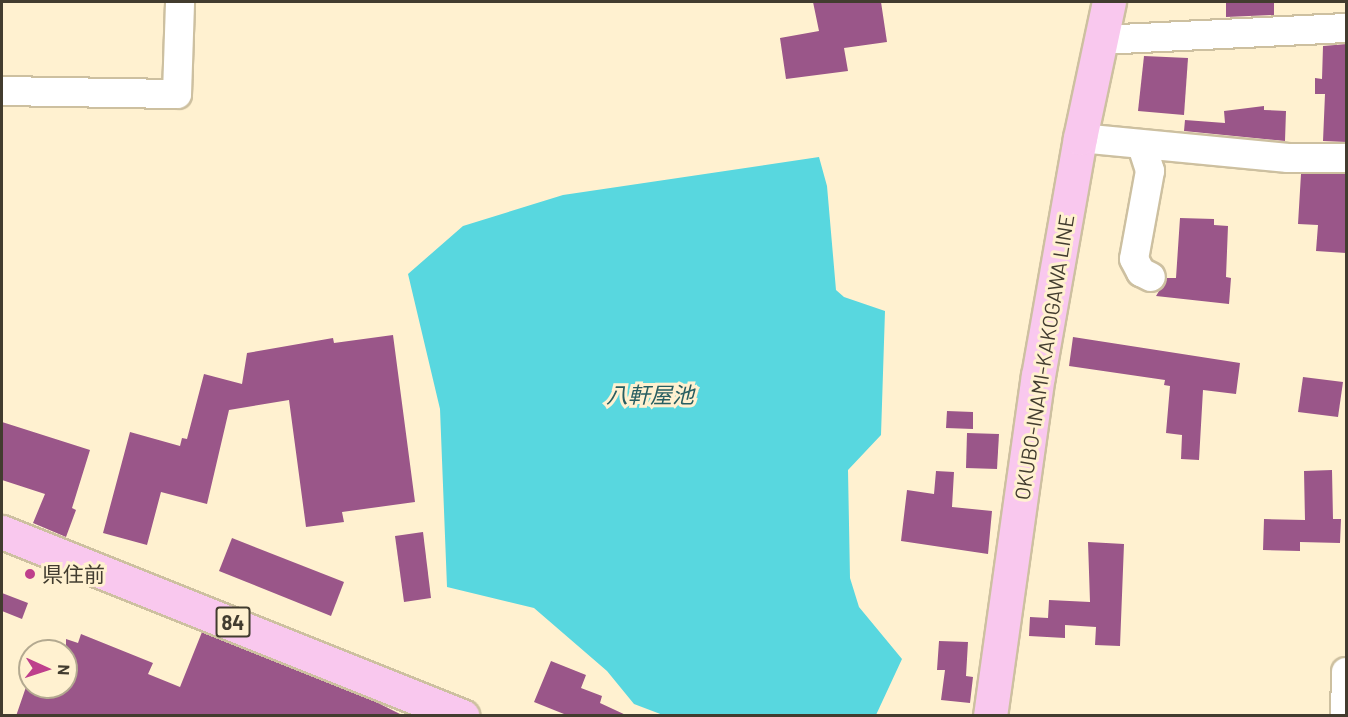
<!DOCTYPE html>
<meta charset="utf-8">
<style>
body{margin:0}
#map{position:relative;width:1348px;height:717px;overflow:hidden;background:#fff1d0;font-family:Barlow,"Noto Sans JP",sans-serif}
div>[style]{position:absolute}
.water>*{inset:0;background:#58d7df}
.building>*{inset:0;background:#9a5689}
.roads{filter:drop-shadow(2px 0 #cdc0a0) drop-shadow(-2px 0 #cdc0a0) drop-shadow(0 2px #cdc0a0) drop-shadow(0 -2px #cdc0a0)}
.minor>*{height:28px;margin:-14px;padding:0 14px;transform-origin:14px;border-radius:14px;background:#fff}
.major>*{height:33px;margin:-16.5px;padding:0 16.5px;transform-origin:16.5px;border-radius:16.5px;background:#f9c8ee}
.dots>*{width:16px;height:16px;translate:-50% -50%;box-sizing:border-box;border:3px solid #fff1d0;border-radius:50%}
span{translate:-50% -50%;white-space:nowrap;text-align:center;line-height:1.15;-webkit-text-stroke:6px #fff1d0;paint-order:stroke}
.shield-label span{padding:2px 4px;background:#fff1d0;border:2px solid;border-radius:4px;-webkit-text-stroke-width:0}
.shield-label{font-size:20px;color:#423c2f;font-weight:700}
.street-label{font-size:21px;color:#423c2f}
.poi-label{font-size:21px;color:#423c2f}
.left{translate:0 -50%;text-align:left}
.water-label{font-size:22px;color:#285e61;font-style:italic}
.frame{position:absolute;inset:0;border:3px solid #423c2f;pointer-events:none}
.north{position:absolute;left:18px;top:639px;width:60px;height:60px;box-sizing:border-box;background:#fff1d0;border:2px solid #b3a990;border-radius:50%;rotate:93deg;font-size:16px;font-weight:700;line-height:24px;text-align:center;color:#423c2f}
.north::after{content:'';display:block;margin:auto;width:21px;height:27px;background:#be3f8c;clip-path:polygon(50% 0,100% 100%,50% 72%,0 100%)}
</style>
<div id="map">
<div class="water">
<i style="clip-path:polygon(819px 157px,827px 186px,836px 290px,844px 297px,885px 311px,881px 435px,848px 470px,850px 578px,859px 607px,902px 659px,876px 715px,663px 715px,634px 704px,607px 671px,534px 608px,447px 587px,440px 409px,408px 274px,463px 226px,563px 195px)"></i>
</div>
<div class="building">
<i style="clip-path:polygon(813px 2px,881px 2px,887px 42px,844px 48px,848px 71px,786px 79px,780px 38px,819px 31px)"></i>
<i style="clip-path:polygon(1226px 2px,1274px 2px,1274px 15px,1226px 17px)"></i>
<i style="clip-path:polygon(1347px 44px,1347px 142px,1323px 141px,1325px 94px,1315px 94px,1315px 78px,1322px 79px,1323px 46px)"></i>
<i style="clip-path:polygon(1144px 56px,1188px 58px,1184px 115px,1138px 111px)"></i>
<i style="clip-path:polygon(1264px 106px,1264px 110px,1286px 111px,1285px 141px,1184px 131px,1185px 120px,1225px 123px,1224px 111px)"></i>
<i style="clip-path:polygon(1301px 174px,1347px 174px,1346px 253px,1316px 251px,1318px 225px,1298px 224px)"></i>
<i style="clip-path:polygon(1180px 218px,1214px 219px,1214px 225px,1228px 226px,1226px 277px,1231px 278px,1229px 304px,1156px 296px,1167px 278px,1176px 278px)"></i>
<i style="clip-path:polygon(393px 335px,415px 502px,342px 512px,344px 522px,306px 527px,289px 400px,229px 410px,207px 504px,161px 492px,147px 545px,103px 533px,130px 432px,180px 446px,182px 438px,187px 439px,204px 374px,242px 384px,247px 353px,333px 338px,334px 343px)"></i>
<i style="clip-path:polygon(1073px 337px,1240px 363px,1236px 394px,1203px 390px,1199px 460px,1181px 459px,1182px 435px,1166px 433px,1170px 386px,1164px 385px,1165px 380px,1069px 366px)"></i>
<i style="clip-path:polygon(1303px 377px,1343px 382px,1338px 417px,1298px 412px)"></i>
<i style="clip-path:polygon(947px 411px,973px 412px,973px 429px,946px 428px)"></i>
<i style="clip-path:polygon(2px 422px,90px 450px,72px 508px,76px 510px,66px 537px,33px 523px,45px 494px,2px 480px)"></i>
<i style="clip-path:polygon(967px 433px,999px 434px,997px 469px,966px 468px)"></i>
<i style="clip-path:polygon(1332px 470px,1333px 519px,1341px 519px,1340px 543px,1300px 542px,1300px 551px,1263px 550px,1264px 519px,1305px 520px,1304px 471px)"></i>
<i style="clip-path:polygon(936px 471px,954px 472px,952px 507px,992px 511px,988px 554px,901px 541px,907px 490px,934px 494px)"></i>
<i style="clip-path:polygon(423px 532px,431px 598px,404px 602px,395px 536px)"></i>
<i style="clip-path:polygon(232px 538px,344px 582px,331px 616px,219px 571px)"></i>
<i style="clip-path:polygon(1088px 542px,1124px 544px,1120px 646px,1095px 645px,1096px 627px,1065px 625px,1065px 638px,1029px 636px,1030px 617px,1048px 618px,1049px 600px,1090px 602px)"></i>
<i style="clip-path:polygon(2px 593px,28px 603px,22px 619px,2px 611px)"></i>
<i style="clip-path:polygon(202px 632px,370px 699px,404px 716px,16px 716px,26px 687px,66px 687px,66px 639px,78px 643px,81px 634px,153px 663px,148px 674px,180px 687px)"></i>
<i style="clip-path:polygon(939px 641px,968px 642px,966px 676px,973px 677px,970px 703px,941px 700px,945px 670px,937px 670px)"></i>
<i style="clip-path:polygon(551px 661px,586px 675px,581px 688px,602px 696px,600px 703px,628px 716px,569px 716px,534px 702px)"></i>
</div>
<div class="roads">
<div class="minor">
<i style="left:1100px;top:40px;width:246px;rotate:-2.8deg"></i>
<i style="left:2px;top:91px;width:175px;rotate:1deg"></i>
<i style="left:177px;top:94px;width:92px;rotate:-88.1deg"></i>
<i style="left:1080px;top:138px;width:209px;rotate:5.5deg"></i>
<i style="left:1288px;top:158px;width:58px"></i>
<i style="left:1142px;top:146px;width:26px;rotate:72deg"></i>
<i style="left:1150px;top:171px;width:89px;rotate:100.3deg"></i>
<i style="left:1134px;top:259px;width:15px;rotate:62deg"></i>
<i style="left:1141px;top:272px;width:11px;rotate:27deg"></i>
<i style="left:1345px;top:716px;width:44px;rotate:-88.7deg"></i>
</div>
<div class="major">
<i style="left:2px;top:532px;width:496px;rotate:21.8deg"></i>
<i style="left:990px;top:716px;width:343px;rotate:-82deg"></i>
<i style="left:1038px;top:376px;width:242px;rotate:-80deg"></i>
<i style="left:1080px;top:138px;width:139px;rotate:-78deg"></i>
</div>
</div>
<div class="dots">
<i style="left:30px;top:574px;background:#be3f8c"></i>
</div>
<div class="shield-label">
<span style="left:233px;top:622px">84</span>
</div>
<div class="street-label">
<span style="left:1044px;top:357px;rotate:-81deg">OKUBO-INAMI-KAKOGAWA LINE</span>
</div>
<div class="poi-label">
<span class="left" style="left:42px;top:574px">県住前</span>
</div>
<div class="water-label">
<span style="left:650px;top:395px">八軒屋池</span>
</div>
<div class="frame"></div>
<div class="north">N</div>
</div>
